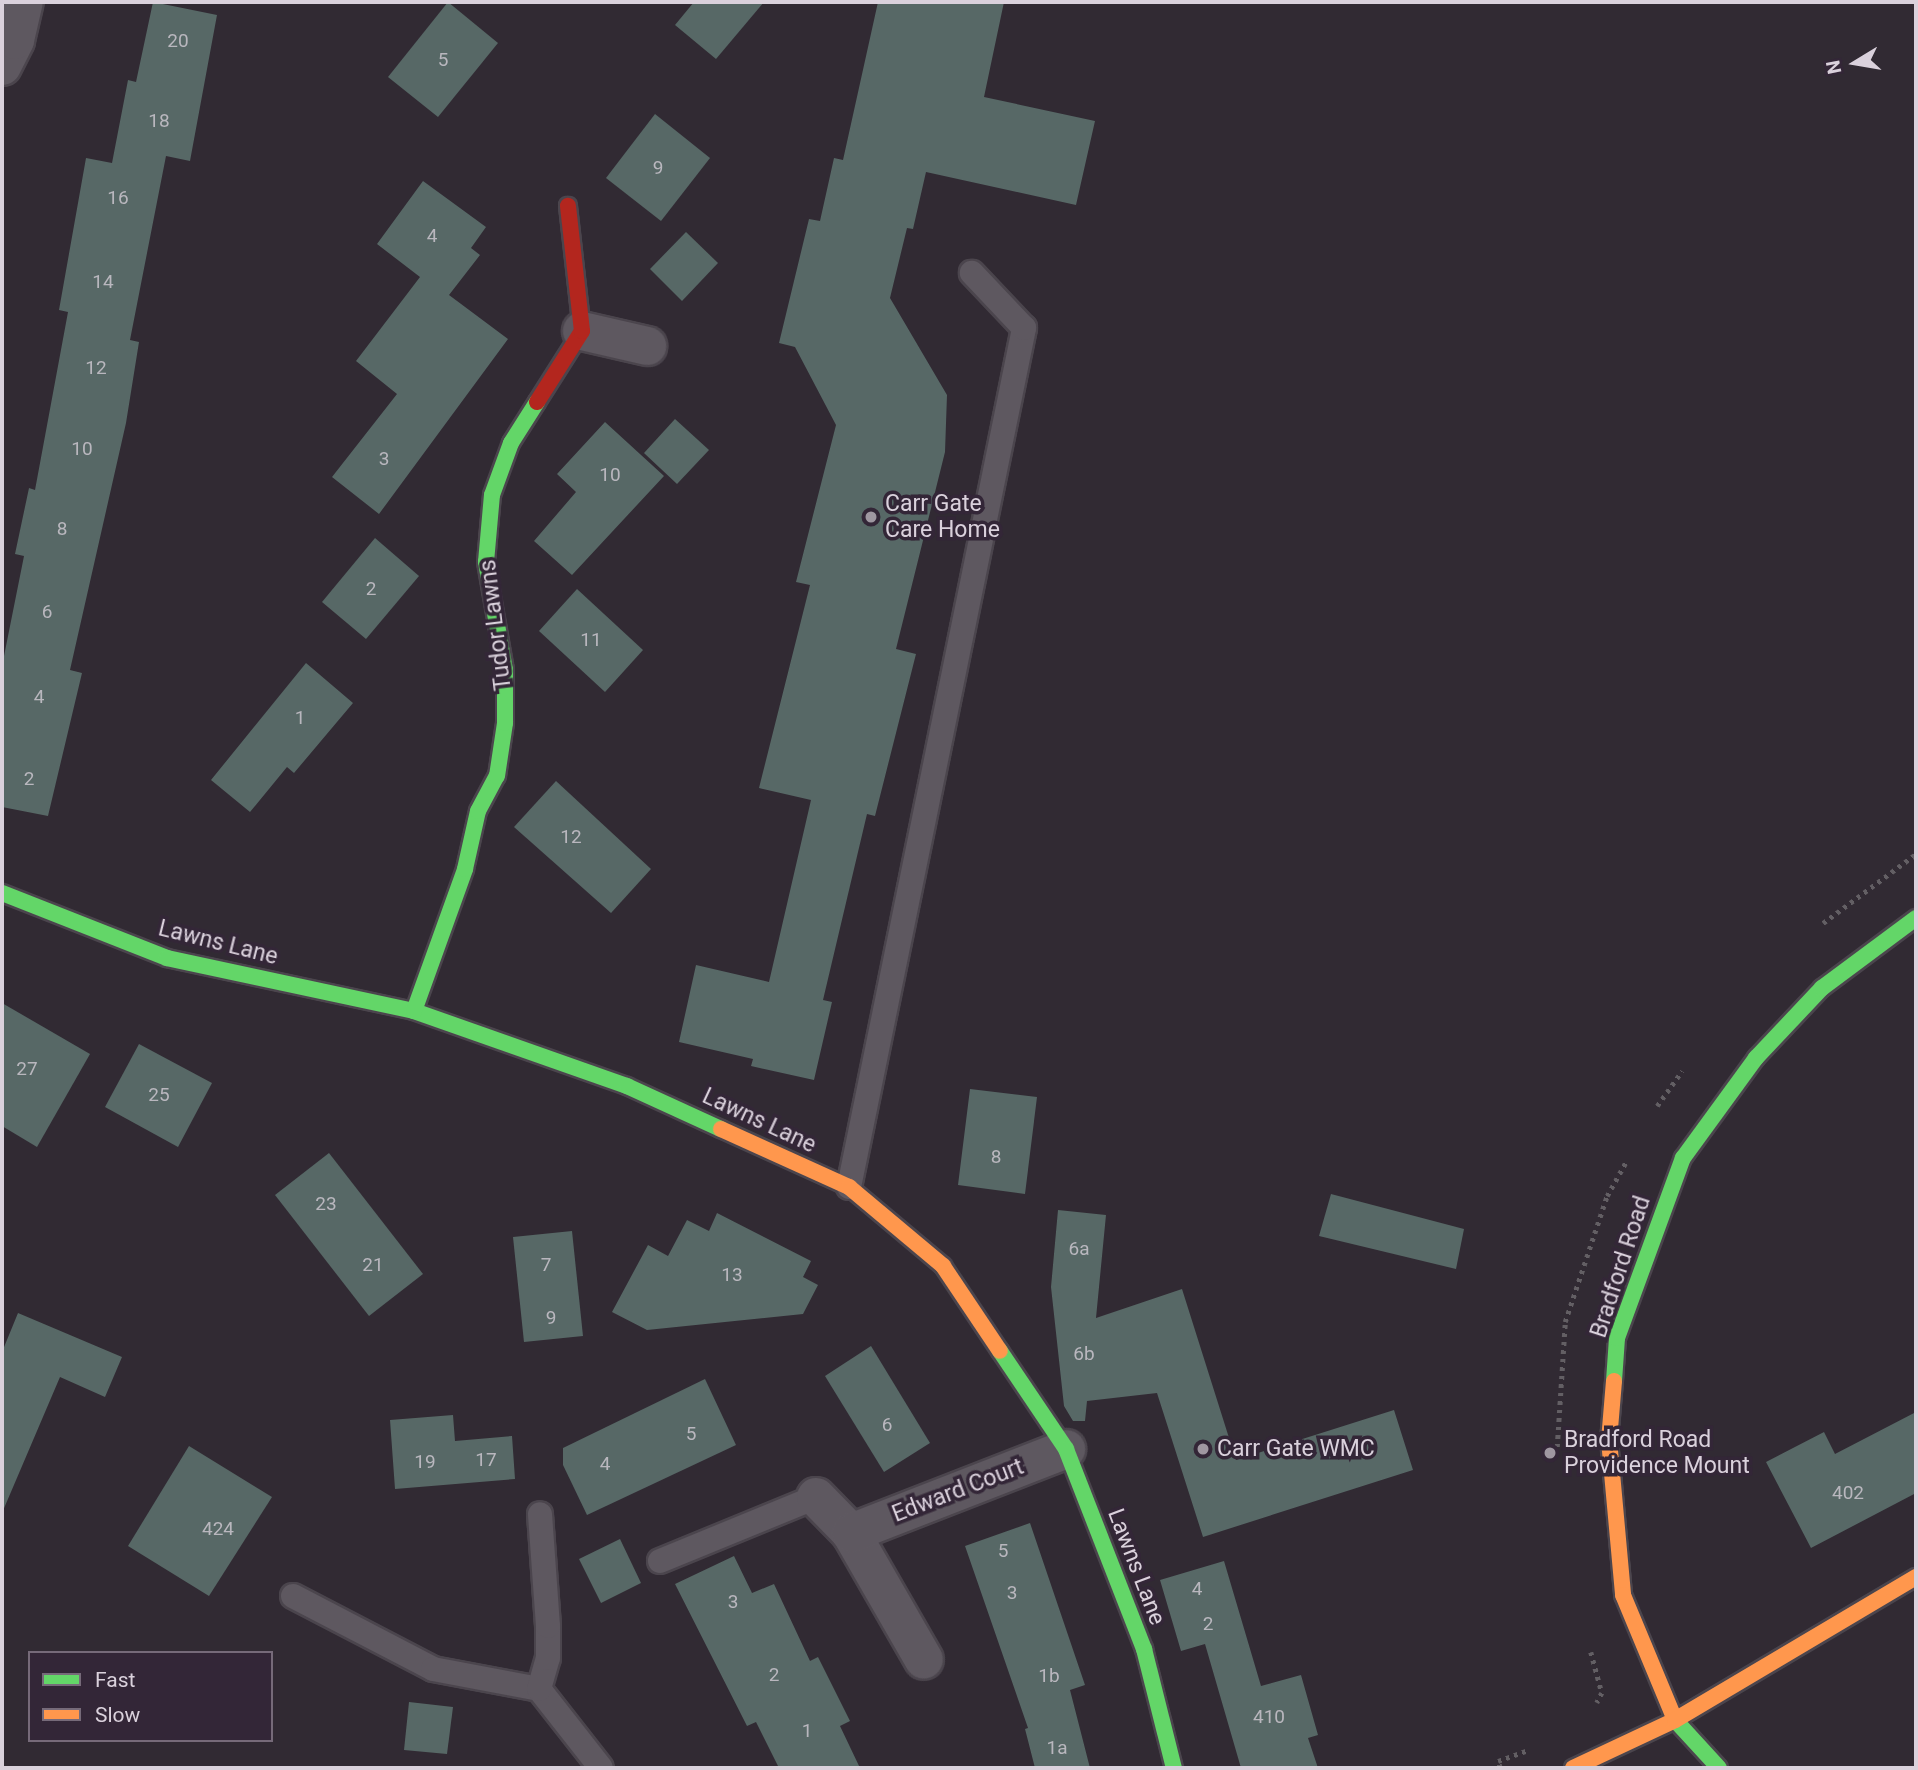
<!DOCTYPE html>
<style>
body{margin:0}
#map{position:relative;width:1918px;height:1770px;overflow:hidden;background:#312a33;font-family:Roboto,sans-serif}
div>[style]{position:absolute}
.building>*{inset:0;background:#576866}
.path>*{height:4.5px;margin-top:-2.25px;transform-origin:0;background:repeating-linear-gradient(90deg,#635f64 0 3.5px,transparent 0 8.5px)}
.roads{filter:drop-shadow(2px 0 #4b454d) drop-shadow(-2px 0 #4b454d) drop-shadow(0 2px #4b454d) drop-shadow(0 -2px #4b454d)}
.lane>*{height:24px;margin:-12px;padding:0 12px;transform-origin:12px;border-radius:12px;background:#5e5860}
.street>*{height:38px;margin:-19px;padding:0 19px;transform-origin:19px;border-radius:19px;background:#5e5860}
.fast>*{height:16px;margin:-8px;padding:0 8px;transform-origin:8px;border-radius:8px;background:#63d668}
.slow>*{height:16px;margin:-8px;padding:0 8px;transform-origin:8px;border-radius:8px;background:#ff974d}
.jam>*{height:16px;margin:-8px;padding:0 8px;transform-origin:8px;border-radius:8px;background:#b3261e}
.dots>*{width:19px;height:19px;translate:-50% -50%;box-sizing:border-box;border:4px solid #332637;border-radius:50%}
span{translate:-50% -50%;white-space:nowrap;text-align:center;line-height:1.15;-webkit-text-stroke:7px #332637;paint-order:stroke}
.number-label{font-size:19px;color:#b9b7be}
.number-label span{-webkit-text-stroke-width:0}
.poi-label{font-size:23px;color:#dad1dc}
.left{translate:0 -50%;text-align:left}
.street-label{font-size:23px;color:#dad1dc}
.frame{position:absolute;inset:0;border:4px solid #dad1dc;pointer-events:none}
.legend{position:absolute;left:28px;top:1651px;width:245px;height:91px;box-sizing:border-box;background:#332637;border:2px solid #766a79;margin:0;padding:9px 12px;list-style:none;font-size:21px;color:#dad1dc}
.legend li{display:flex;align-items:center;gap:14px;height:35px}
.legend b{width:35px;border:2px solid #766a79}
.north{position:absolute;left:1820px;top:28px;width:70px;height:70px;-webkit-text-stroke:5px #332637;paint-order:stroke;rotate:259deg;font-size:19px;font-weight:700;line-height:28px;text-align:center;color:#dad1dc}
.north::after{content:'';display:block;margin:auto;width:24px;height:32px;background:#dad1dc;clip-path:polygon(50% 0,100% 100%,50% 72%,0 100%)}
</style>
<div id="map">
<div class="building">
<i style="clip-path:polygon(153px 2px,217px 15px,190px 161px,166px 156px,130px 340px,139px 342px,126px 423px,70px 670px,82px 673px,48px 816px,2px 807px,2px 666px,24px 556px,15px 554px,29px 488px,35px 490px,68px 312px,59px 310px,86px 158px,112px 163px,128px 80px,136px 82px)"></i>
<i style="clip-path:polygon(448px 2px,498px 43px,438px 117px,388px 77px)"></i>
<i style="clip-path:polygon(694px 2px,764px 2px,716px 59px,675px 25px)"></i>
<i style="clip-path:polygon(878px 2px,1004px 2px,984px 97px,1095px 121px,1076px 205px,926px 172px,913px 229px,907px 228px,890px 298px,947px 395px,945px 452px,896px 649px,916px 654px,875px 816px,867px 814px,823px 1000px,832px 1002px,814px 1080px,751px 1066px,753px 1059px,679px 1042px,696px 965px,769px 982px,811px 800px,759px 788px,810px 585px,796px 582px,836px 425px,795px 347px,779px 343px,809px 219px,820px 221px,834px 158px,843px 160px)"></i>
<i style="clip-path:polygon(655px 114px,710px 158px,661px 221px,606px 178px)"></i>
<i style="clip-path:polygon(423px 181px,486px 227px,471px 248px,480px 255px,449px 295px,508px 339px,379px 514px,332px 477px,397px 394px,356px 361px,420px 277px,377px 244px)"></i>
<i style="clip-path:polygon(686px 232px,718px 263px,682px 301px,650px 269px)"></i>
<i style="clip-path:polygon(675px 419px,709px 450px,677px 484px,644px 453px)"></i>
<i style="clip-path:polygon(605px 422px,664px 476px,572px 575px,534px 541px,576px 492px,557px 474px)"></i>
<i style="clip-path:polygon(375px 538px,419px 576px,366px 639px,322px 602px)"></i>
<i style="clip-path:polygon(577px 589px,643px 650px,605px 692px,539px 631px)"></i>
<i style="clip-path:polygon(306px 663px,353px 703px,294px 773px,287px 767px,250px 812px,211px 780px)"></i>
<i style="clip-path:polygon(556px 781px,651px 869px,611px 913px,514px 827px)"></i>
<i style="clip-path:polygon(2px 1003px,90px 1054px,37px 1147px,2px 1126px)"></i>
<i style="clip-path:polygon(139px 1044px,212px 1083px,178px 1147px,105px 1107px)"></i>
<i style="clip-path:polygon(970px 1089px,1037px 1097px,1025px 1194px,958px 1185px)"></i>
<i style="clip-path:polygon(329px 1153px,423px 1274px,369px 1316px,275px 1195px)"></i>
<i style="clip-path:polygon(1331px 1194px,1464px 1229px,1456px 1269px,1319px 1236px)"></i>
<i style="clip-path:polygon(1058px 1210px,1106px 1215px,1096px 1318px,1182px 1289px,1236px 1460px,1394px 1410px,1413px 1470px,1203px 1537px,1157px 1393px,1087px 1401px,1085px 1421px,1073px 1421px,1064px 1406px,1051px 1287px)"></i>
<i style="clip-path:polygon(717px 1213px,811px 1261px,803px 1277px,818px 1285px,803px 1314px,647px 1330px,612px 1312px,648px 1245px,668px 1256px,687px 1220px,709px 1231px)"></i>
<i style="clip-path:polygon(572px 1231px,583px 1336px,524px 1342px,513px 1237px)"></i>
<i style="clip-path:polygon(18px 1313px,122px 1357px,105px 1397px,60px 1377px,2px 1513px,2px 1352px)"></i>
<i style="clip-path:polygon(871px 1346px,930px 1443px,884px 1472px,825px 1376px)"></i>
<i style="clip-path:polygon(705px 1379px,736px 1445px,587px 1515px,563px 1465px,563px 1448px)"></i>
<i style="clip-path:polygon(1916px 1412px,1916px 1493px,1811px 1548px,1766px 1462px,1824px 1432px,1835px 1454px)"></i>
<i style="clip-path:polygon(453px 1415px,455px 1441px,512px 1436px,515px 1479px,395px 1489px,390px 1420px)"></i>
<i style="clip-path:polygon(189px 1446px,272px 1497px,209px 1596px,128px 1546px)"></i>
<i style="clip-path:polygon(1030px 1523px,1085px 1685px,1070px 1690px,1090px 1768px,1035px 1768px,1025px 1729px,1028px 1728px,965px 1546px)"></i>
<i style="clip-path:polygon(620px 1539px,641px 1583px,601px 1603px,579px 1559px)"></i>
<i style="clip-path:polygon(734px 1556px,752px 1593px,774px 1584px,810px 1661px,818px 1657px,850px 1721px,840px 1726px,860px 1768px,779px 1768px,756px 1722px,747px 1726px,675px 1584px)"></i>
<i style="clip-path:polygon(1224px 1561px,1261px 1686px,1301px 1675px,1318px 1735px,1308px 1738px,1318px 1768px,1241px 1768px,1205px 1644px,1181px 1651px,1160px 1580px)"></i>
<i style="clip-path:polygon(409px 1702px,453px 1707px,447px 1754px,404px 1750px)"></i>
</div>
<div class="path">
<i style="left:1823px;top:923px;width:116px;rotate:-36.6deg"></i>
<i style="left:1657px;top:1106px;width:43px;rotate:-54.5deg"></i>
<i style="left:1557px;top:1447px;width:125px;rotate:-86.3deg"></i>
<i style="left:1565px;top:1322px;width:133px;rotate:-71.6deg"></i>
<i style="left:1607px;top:1196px;width:41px;rotate:-60.9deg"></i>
<i style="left:1591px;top:1652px;width:42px;rotate:75deg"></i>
<i style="left:1602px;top:1693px;width:11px;rotate:117deg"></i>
<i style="left:1500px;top:1768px;width:7px;rotate:-106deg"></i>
<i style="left:1498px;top:1761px;width:33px;rotate:-20deg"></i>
</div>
<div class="roads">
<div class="lane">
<i style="left:849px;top:1187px;width:877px;rotate:-78.48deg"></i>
<i style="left:1024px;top:328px;width:76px;rotate:-133.4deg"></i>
<i style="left:660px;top:1561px;width:169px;rotate:-22.3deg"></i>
<i style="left:293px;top:1596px;width:158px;rotate:27.5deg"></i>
<i style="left:433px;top:1669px;width:108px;rotate:10.7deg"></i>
<i style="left:539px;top:1689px;width:100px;rotate:51.9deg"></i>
<i style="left:539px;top:1689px;width:32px;rotate:-74deg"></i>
<i style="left:548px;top:1658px;width:32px;rotate:-90deg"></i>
<i style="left:548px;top:1626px;width:112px;rotate:-94.1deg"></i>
</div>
<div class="street">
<i style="left:2px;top:66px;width:29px;rotate:-63deg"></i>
<i style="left:15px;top:40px;width:39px;rotate:-77deg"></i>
<i style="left:582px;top:331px;width:67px;rotate:13deg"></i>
<i style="left:816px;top:1497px;width:50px;rotate:45.8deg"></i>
<i style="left:851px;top:1533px;width:146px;rotate:60.1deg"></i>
<i style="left:851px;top:1533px;width:231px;rotate:-21.3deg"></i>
</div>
<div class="fast">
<i style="left:2px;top:893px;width:177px;rotate:21.5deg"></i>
<i style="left:167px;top:958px;width:253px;rotate:12.1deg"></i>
<i style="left:414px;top:1011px;width:226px;rotate:19.4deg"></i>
<i style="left:627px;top:1086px;width:103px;rotate:24.6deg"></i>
<i style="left:414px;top:1011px;width:151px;rotate:-70.2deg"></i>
<i style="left:465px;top:869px;width:59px;rotate:-77.4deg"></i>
<i style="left:478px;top:811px;width:40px;rotate:-62deg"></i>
<i style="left:497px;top:776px;width:54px;rotate:-81.4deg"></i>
<i style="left:505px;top:723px;width:53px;rotate:-90deg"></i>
<i style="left:505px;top:670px;width:110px;rotate:-100deg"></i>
<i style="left:486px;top:562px;width:67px;rotate:-84.9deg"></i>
<i style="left:492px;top:495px;width:55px;rotate:-69.9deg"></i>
<i style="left:511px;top:443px;width:49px;rotate:-57.6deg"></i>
<i style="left:1000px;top:1351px;width:118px;rotate:56deg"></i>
<i style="left:1066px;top:1449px;width:215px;rotate:68.7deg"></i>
<i style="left:1144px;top:1649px;width:123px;rotate:75.9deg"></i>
<i style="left:1614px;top:1381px;width:43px;rotate:-86deg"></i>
<i style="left:1617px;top:1338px;width:192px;rotate:-69.9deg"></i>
<i style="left:1683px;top:1158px;width:124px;rotate:-53.9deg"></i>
<i style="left:1756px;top:1058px;width:96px;rotate:-46.7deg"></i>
<i style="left:1822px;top:988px;width:117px;rotate:-36.7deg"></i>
<i style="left:1675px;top:1720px;width:65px;rotate:47.5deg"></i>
</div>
<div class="slow">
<i style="left:721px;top:1129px;width:141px;rotate:24.4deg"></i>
<i style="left:849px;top:1187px;width:123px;rotate:40deg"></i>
<i style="left:943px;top:1266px;width:102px;rotate:56.2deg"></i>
<i style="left:1614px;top:1381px;width:59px;rotate:94.8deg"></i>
<i style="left:1609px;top:1440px;width:156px;rotate:84.8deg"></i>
<i style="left:1623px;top:1595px;width:135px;rotate:67.4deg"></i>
<i style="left:1573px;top:1768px;width:113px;rotate:-25.2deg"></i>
<i style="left:1675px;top:1720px;width:280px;rotate:-30.7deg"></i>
</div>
<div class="jam">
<i style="left:537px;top:402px;width:84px;rotate:-57.6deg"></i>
<i style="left:582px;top:331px;width:126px;rotate:-96.4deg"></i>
</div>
</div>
<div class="dots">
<i style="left:871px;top:517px;background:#9f97a1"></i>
<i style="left:1203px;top:1449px;background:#9f97a1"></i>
<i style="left:1550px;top:1453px;background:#9f97a1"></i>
</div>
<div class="number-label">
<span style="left:178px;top:41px">20</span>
<span style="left:443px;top:60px">5</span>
<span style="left:159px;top:121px">18</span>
<span style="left:658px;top:168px">9</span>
<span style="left:118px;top:198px">16</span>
<span style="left:432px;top:236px">4</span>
<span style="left:103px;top:282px">14</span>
<span style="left:96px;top:368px">12</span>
<span style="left:82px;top:449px">10</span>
<span style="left:384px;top:459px">3</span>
<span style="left:610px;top:475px">10</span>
<span style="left:62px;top:529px">8</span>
<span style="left:371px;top:589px">2</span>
<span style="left:47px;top:612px">6</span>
<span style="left:591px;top:640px">11</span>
<span style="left:39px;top:697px">4</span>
<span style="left:300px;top:718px">1</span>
<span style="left:29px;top:779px">2</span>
<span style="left:571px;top:837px">12</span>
<span style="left:27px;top:1069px">27</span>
<span style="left:159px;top:1095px">25</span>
<span style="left:996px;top:1157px">8</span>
<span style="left:326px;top:1204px">23</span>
<span style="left:1079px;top:1249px">6a</span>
<span style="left:373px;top:1265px">21</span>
<span style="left:546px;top:1265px">7</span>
<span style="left:732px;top:1275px">13</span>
<span style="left:551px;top:1318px">9</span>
<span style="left:1084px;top:1354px">6b</span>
<span style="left:887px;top:1425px">6</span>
<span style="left:691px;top:1434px">5</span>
<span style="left:486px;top:1460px">17</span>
<span style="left:425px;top:1462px">19</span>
<span style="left:605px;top:1464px">4</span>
<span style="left:1848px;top:1493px">402</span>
<span style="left:218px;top:1529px">424</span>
<span style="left:1003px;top:1551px">5</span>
<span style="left:1197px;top:1589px">4</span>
<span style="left:1012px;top:1593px">3</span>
<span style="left:733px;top:1602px">3</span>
<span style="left:1208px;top:1624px">2</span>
<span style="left:774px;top:1675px">2</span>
<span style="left:1049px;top:1676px">1b</span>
<span style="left:1269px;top:1717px">410</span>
<span style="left:807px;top:1731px">1</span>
<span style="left:1057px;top:1748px">1a</span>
</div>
<div class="poi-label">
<span class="left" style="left:885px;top:517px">Carr Gate<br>Care Home</span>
<span class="left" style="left:1564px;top:1453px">Bradford Road<br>Providence Mount</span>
<span class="left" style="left:1217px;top:1449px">Carr Gate WMC</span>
</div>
<div class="street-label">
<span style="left:496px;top:625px;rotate:-97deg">Tudor Lawns</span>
<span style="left:218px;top:943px;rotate:14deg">Lawns Lane</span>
<span style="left:759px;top:1121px;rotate:25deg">Lawns Lane</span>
<span style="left:1621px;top:1267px;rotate:-72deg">Bradford Road</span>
<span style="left:958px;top:1491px;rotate:-21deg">Edward Court</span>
<span style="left:1136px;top:1567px;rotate:69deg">Lawns Lane</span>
</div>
<div class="frame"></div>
<ul class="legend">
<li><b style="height:9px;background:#63d668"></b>Fast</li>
<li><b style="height:9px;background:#ff974d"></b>Slow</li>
</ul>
<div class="north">N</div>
</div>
